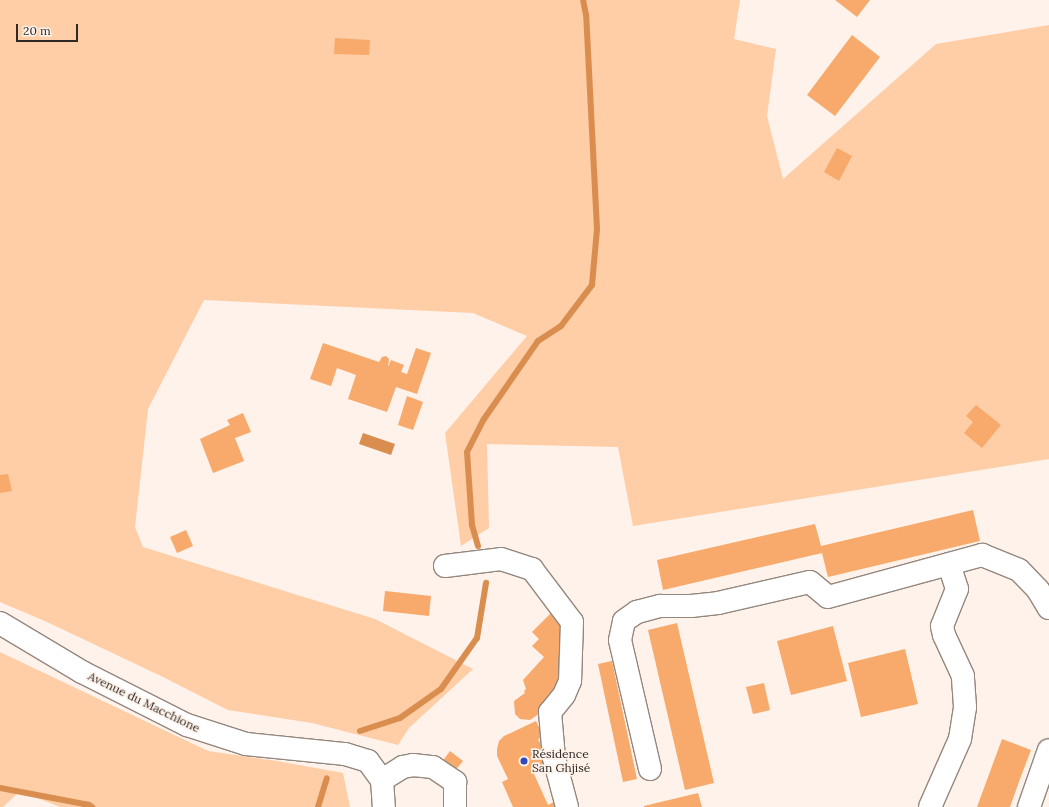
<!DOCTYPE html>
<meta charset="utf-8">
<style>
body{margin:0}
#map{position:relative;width:1049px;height:807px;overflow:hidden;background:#fef2ea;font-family:Lora,serif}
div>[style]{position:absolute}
.green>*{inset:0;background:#ffcda6}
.water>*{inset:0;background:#d98e4f}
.stream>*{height:6px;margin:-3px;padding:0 3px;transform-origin:3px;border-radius:3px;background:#d98e4f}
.building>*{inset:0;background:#f7aa6b}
.roads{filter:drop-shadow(1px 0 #94877e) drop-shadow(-1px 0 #94877e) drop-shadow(0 1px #94877e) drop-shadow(0 -1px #94877e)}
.minor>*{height:22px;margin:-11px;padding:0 11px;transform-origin:11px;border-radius:11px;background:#fff}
.major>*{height:22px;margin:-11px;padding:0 11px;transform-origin:11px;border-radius:11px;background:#fff}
.dots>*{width:11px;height:11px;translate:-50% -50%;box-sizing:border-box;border:2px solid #fef2ea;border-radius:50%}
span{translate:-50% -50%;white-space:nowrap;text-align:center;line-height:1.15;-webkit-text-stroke:3.5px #fef2ea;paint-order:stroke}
.street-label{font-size:12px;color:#2f2a26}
.poi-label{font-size:12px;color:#2f2a26}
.left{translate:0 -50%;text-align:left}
.scale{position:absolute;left:16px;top:24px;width:62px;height:18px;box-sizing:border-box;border:2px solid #2f2a26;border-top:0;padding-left:5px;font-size:12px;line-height:14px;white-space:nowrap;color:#2f2a26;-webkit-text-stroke:3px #fef2ea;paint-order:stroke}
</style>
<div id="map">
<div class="green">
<i style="clip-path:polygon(0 0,740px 0,734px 39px,776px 49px,767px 116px,783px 179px,936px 44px,1049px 25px,1049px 459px,633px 526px,618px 447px,487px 444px,489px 528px,461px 546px,445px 433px,527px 336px,473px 313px,204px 300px,148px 409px,135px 527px,143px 547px,375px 619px,473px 669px,409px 728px,398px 745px,312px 723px,228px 710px,161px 676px,47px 622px,0 602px)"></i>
<i style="clip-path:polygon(0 652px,208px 751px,277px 761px,343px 773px,350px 807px,60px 807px,20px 791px,3px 807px,0 807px)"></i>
</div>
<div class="water">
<i style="clip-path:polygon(363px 433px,395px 444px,391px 455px,359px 444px)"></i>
</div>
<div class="stream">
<i style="left:478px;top:546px;width:22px;rotate:-106deg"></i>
<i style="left:472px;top:525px;width:73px;rotate:-93.9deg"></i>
<i style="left:467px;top:452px;width:37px;rotate:-63deg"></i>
<i style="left:484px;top:419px;width:95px;rotate:-55.3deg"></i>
<i style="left:538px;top:341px;width:27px;rotate:-33deg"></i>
<i style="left:561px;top:326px;width:51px;rotate:-52.9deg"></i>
<i style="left:592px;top:285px;width:56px;rotate:-84.9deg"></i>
<i style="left:597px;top:229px;width:214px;rotate:-92.9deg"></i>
<i style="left:586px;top:15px;width:15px;rotate:-101deg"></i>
<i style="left:360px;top:731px;width:42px;rotate:-18deg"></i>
<i style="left:400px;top:718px;width:50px;rotate:-35.3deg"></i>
<i style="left:441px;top:689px;width:62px;rotate:-54.8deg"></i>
<i style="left:477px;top:638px;width:56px;rotate:-80.7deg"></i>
<i style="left:0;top:788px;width:91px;rotate:10.8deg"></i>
<i style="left:89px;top:805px;width:4px;rotate:34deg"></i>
<i style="left:318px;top:807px;width:30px;rotate:-73deg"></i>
</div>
<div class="building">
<i style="clip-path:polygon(835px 0,870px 0,857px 17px)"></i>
<i style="clip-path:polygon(852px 35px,880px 57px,835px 116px,807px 95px)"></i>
<i style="clip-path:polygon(335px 38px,370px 40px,369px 55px,334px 54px)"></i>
<i style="clip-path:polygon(837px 148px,852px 156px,839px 181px,824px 172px)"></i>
<i style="clip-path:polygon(323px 343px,379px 362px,382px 357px,386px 356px,389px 359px,388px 367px,391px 360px,404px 365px,401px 372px,407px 374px,416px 348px,431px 353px,417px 394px,396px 387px,387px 412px,348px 399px,356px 375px,337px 368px,331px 386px,310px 379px)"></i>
<i style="clip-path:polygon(407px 396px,423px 402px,413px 430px,398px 425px)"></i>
<i style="clip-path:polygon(976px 405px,1001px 425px,982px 448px,964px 433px,973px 422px,966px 416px)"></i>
<i style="clip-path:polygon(243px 413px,251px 432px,235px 438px,244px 461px,213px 473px,200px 439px,230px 425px,227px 420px)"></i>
<i style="clip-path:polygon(8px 474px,12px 491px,0 493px,0 475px)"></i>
<i style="clip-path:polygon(973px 510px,980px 541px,828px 577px,822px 553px,663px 590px,657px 560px,815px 524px,821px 546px)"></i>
<i style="clip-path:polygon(186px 530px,193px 546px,177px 553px,170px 537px)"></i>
<i style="clip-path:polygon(385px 591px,431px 596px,429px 616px,383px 611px)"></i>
<i style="clip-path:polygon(554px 610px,566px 621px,560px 627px,566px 632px,557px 686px,549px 694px,543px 711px,530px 720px,520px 719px,515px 714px,514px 701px,525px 693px,524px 691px,526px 689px,523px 680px,544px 657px,532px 646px,539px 639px,532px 632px)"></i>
<i style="clip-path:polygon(677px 623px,714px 783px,685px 790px,648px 630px)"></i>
<i style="clip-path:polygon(833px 626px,847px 681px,791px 695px,777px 641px)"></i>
<i style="clip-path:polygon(905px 649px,918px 704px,861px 717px,848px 663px)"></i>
<i style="clip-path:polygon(612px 661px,637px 779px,623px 782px,598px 664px)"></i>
<i style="clip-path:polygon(764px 683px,770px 710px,753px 714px,746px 687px)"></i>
<i style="clip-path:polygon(536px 721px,544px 737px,538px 739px,551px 766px,534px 774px,548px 805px,558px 800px,562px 807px,513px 807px,502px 782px,508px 779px,497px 756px,497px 749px,499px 741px,504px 736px)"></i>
<i style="clip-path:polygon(1002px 739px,1031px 750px,1020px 779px,1010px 807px,977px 807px)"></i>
<i style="clip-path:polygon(450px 751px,463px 761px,454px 772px,442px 762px)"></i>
<i style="clip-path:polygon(698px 793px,702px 807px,644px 807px,644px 806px)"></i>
</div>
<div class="roads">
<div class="minor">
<i style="left:445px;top:566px;width:56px;rotate:-7.1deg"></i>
<i style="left:501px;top:559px;width:33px;rotate:18deg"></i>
<i style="left:532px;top:569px;width:66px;rotate:53deg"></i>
<i style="left:572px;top:622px;width:59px;rotate:91.9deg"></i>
<i style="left:570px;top:681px;width:15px;rotate:113deg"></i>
<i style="left:564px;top:695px;width:22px;rotate:129deg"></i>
<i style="left:550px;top:712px;width:46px;rotate:85deg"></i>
<i style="left:554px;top:758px;width:51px;rotate:75.1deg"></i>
<i style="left:650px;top:769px;width:132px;rotate:-103.1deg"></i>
<i style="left:620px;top:640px;width:19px;rotate:-78deg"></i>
<i style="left:624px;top:621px;width:16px;rotate:-35deg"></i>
<i style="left:637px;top:612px;width:24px;rotate:-15deg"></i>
<i style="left:660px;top:606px;width:31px"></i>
<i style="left:691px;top:606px;width:27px;rotate:-6deg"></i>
<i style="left:718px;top:603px;width:94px;rotate:-12.9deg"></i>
<i style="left:810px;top:582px;width:23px;rotate:40deg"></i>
<i style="left:828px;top:597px;width:160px;rotate:-15.3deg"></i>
<i style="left:982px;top:555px;width:40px;rotate:22deg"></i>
<i style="left:1019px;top:570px;width:28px;rotate:46deg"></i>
<i style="left:1038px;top:590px;width:21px;rotate:59deg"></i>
<i style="left:382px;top:780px;width:25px;rotate:-32deg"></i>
<i style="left:403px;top:767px;width:10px;rotate:-11deg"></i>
<i style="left:413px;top:765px;width:20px;rotate:6deg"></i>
<i style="left:433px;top:767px;width:27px;rotate:34deg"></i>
<i style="left:455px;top:782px;width:25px;rotate:90deg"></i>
<i style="left:930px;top:807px;width:74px;rotate:-66.2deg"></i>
<i style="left:960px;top:739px;width:32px;rotate:-81deg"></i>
<i style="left:965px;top:707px;width:31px;rotate:-94deg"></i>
<i style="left:963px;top:676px;width:45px;rotate:-114.9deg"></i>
<i style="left:944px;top:635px;width:9px;rotate:-103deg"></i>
<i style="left:942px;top:626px;width:40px;rotate:-68deg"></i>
<i style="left:957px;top:589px;width:26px;rotate:-108deg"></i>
<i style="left:1029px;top:807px;width:60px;rotate:-70.7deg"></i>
</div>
<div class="major">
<i style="left:0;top:623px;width:96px;rotate:30.9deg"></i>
<i style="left:82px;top:672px;width:118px;rotate:26.8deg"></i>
<i style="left:187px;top:725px;width:62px;rotate:17.9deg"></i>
<i style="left:246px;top:744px;width:100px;rotate:5.8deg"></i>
<i style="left:345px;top:754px;width:24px;rotate:17deg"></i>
<i style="left:368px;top:761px;width:24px;rotate:54deg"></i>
<i style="left:382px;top:780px;width:27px;rotate:86deg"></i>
</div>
</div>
<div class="dots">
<i style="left:524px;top:761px;background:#3048b9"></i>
</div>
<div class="street-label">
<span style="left:144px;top:702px;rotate:26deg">Avenue du Macchione</span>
</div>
<div class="poi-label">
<span class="left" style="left:532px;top:761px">Résidence<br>San Ghjisé</span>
</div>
<div class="scale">20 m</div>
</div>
